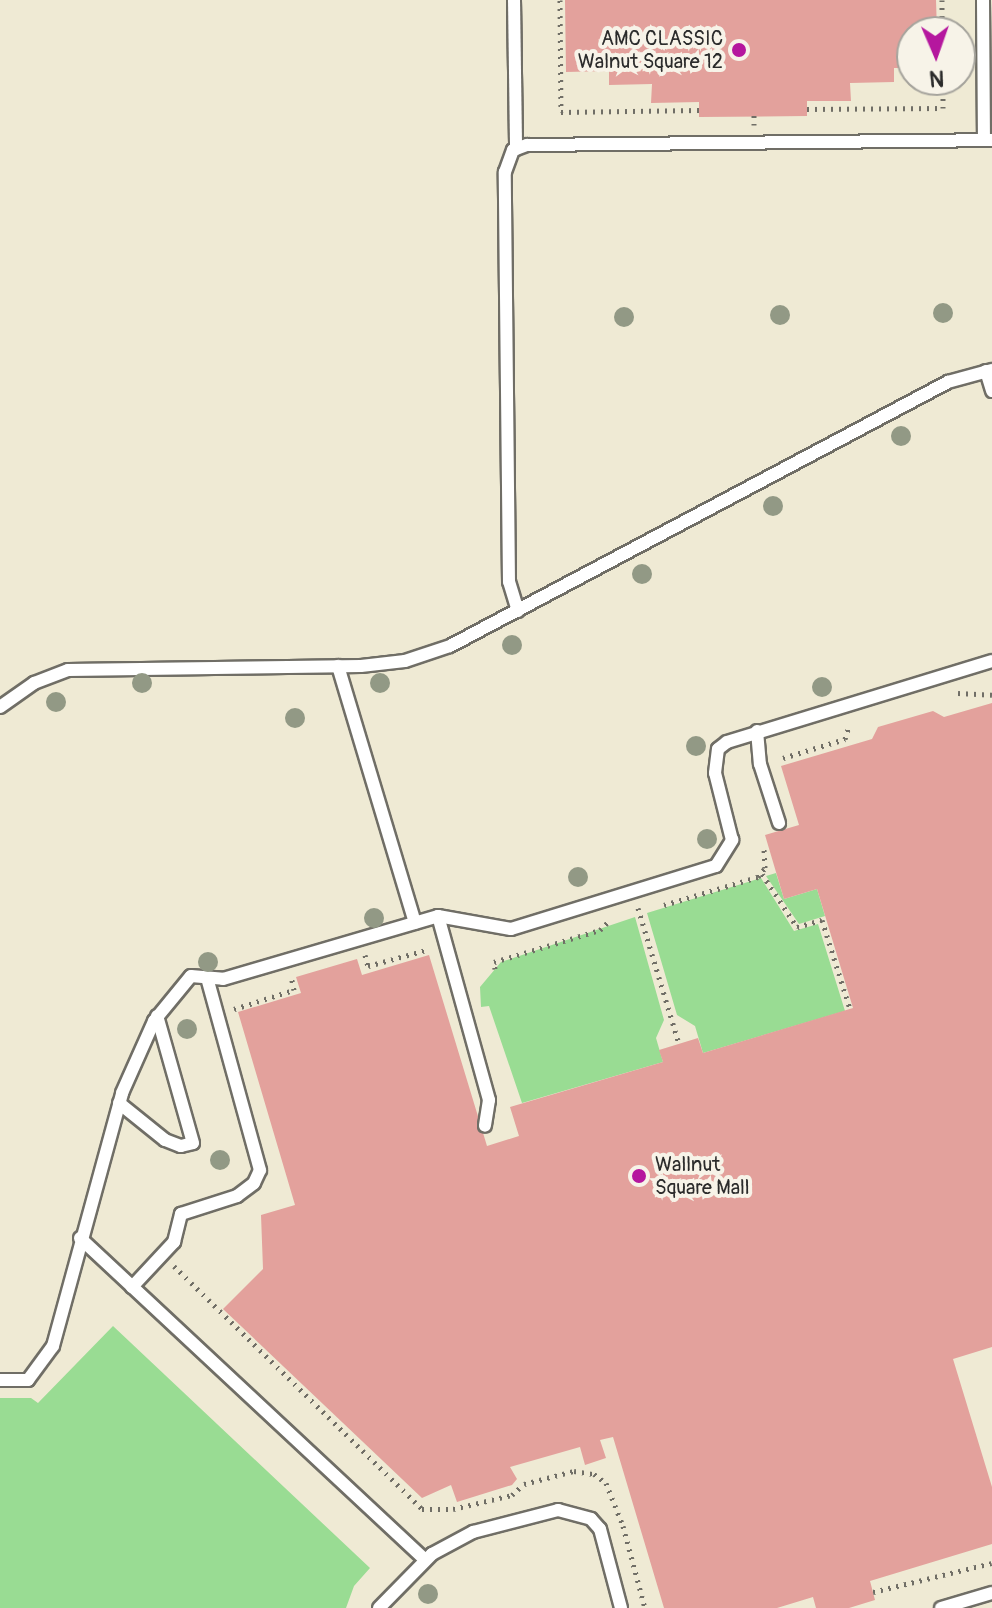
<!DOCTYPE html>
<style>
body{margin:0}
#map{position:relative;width:992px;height:1608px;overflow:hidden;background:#efead4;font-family:Pangolin,sans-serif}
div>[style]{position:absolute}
.green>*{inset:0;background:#99dc93}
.building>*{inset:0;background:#e3a19c}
.path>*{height:5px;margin-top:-2.5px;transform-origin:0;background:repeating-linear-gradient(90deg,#706e66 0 2px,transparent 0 8px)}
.roads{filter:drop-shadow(2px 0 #706e66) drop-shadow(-2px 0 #706e66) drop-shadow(0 2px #706e66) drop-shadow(0 -2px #706e66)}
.lane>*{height:12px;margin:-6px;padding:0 6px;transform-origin:6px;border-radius:6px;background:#fff}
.trees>*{width:20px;height:20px;margin:-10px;border-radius:50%;background:#929985}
.dots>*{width:22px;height:22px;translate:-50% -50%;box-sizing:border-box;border:4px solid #f7f3e8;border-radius:50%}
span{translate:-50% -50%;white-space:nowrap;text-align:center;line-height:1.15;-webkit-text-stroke:8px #f7f3e8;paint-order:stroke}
.poi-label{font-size:20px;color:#2b2b2b}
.right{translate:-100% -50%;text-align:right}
.left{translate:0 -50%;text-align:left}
.north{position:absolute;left:896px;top:16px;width:80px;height:80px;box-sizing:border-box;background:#f7f3e8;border:2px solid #a5a39c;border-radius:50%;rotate:178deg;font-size:22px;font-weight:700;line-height:32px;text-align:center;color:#2b2b2b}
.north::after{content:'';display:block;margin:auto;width:28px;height:36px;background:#b5179e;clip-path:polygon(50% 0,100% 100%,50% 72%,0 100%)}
</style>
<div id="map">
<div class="green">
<i style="clip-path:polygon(776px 873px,784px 899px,817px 889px,825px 916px,799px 924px,766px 876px)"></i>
<i style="clip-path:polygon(761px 878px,794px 931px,818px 924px,845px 1011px,703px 1053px,695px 1026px,677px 1015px,647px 913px)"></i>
<i style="clip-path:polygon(635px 917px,664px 1020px,656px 1038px,663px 1062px,522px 1103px,489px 1006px,481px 1007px,480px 987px,501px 962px)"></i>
<i style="clip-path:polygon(113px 1326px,370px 1568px,354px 1586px,346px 1608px,0 1608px,0 1398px,31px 1398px,38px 1403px)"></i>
</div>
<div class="building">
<i style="clip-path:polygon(565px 0,936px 0,937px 32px,912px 32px,912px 68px,894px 68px,894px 82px,850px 83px,851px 101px,807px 101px,807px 116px,699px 117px,699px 102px,651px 103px,652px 84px,609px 85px,609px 71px,566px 72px)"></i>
<i style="clip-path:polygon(992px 703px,992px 1347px,953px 1359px,992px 1487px,992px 1544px,870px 1581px,875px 1600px,849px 1608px,816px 1608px,813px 1597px,777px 1608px,664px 1608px,613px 1437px,600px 1440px,606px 1458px,585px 1465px,580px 1447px,510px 1467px,517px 1479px,512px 1485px,457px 1502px,451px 1485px,422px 1498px,223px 1309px,263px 1269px,261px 1215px,295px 1205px,238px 1012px,301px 993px,296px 977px,357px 959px,362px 975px,429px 955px,487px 1146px,519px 1136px,510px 1107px,663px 1062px,659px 1050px,698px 1038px,703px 1053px,853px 1008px,817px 889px,784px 899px,765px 835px,799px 825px,781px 766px,872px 739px,878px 727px,933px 711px,944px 717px)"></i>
</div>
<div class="path">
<i style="left:560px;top:0;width:112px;rotate:89.5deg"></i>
<i style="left:561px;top:112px;width:139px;rotate:-0.8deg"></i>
<i style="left:942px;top:0;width:32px;rotate:90deg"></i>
<i style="left:807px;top:109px;width:136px;rotate:-0.4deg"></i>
<i style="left:943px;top:108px;width:28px;rotate:-90deg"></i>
<i style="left:754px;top:125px;width:15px;rotate:-90deg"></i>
<i style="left:958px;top:693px;width:34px;rotate:3deg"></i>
<i style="left:783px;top:758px;width:65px;rotate:-17deg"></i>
<i style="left:845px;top:739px;width:14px;rotate:-73deg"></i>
<i style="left:762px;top:874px;width:64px;rotate:56.6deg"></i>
<i style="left:797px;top:927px;width:26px;rotate:-16deg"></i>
<i style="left:822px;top:920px;width:93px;rotate:72.5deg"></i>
<i style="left:664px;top:905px;width:98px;rotate:-16.6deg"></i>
<i style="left:758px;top:877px;width:11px;rotate:-52deg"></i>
<i style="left:765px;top:868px;width:19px;rotate:-93deg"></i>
<i style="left:638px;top:908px;width:142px;rotate:73.2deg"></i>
<i style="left:365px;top:955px;width:11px;rotate:75deg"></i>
<i style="left:368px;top:966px;width:60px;rotate:-15.4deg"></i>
<i style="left:495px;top:969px;width:7px;rotate:-98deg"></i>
<i style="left:494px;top:962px;width:111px;rotate:-16.8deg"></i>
<i style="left:600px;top:930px;width:13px;rotate:-45deg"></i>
<i style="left:234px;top:1009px;width:63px;rotate:-17.6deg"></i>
<i style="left:294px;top:990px;width:14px;rotate:-102deg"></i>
<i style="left:174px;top:1266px;width:347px;rotate:44.4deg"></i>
<i style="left:422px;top:1509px;width:31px"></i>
<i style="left:453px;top:1509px;width:61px;rotate:-13.3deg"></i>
<i style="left:512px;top:1495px;width:16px;rotate:-43deg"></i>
<i style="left:524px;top:1484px;width:52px;rotate:-14.6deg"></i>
<i style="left:574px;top:1471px;width:20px;rotate:9deg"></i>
<i style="left:594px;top:1474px;width:15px;rotate:37deg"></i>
<i style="left:606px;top:1483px;width:46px;rotate:68.4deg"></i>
<i style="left:623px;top:1526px;width:85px;rotate:75deg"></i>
<i style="left:873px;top:1592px;width:122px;rotate:-13.7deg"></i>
</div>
<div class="roads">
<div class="lane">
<i style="left:514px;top:0;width:149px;rotate:89.2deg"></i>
<i style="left:983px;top:0;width:140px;rotate:89.6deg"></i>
<i style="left:986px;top:371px;width:21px;rotate:73deg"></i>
<i style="left:518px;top:611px;width:30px;rotate:-107deg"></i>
<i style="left:509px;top:582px;width:410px;rotate:-90.6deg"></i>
<i style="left:505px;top:172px;width:23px;rotate:-70deg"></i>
<i style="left:513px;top:150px;width:15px;rotate:-20deg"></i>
<i style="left:527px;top:145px;width:465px;rotate:-0.6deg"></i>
<i style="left:338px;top:666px;width:268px;rotate:73.3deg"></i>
<i style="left:0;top:707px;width:42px;rotate:-35.2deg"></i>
<i style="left:34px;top:683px;width:36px;rotate:-21deg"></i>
<i style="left:68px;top:670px;width:293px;rotate:-0.8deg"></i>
<i style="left:361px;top:666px;width:44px;rotate:-6.5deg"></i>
<i style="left:405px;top:661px;width:47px;rotate:-18.4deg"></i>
<i style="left:450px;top:646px;width:564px;rotate:-27.93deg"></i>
<i style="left:948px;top:382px;width:46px;rotate:-15.3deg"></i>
<i style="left:757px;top:731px;width:33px;rotate:85deg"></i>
<i style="left:760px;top:764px;width:62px;rotate:72.1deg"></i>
<i style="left:438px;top:916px;width:191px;rotate:74.5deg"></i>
<i style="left:489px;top:1100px;width:26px;rotate:99deg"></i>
<i style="left:119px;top:1103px;width:59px;rotate:38.8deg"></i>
<i style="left:165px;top:1140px;width:17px;rotate:21deg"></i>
<i style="left:181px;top:1146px;width:12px;rotate:-14deg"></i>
<i style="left:193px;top:1143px;width:132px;rotate:-105.8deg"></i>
<i style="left:80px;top:1238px;width:472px;rotate:43deg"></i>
<i style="left:132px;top:1287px;width:62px;rotate:-47deg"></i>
<i style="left:174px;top:1242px;width:29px;rotate:-76deg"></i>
<i style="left:181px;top:1214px;width:59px;rotate:-17.8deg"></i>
<i style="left:237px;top:1196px;width:21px;rotate:-37deg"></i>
<i style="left:254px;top:1183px;width:14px;rotate:-65deg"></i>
<i style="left:260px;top:1170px;width:199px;rotate:-105.4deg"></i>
<i style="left:0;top:1380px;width:28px"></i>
<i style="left:28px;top:1380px;width:42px;rotate:-53.7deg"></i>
<i style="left:53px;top:1346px;width:262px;rotate:-74.7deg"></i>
<i style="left:122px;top:1093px;width:79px;rotate:-66deg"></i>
<i style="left:154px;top:1021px;width:58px;rotate:-50.6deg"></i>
<i style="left:191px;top:976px;width:32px;rotate:5deg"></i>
<i style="left:223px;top:979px;width:224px;rotate:-16.3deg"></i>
<i style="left:438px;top:916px;width:74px;rotate:10.1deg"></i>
<i style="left:511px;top:929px;width:214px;rotate:-17.1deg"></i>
<i style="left:716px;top:866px;width:31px;rotate:-58deg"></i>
<i style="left:732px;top:840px;width:69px;rotate:-104.2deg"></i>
<i style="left:715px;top:773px;width:24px;rotate:-83deg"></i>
<i style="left:718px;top:749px;width:11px;rotate:-38deg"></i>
<i style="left:727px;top:742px;width:277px;rotate:-17deg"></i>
<i style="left:379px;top:1608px;width:76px;rotate:-45.5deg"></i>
<i style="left:432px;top:1554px;width:47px;rotate:-28.2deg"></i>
<i style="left:473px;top:1532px;width:88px;rotate:-14.5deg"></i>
<i style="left:558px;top:1510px;width:34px;rotate:15deg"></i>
<i style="left:591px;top:1519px;width:13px;rotate:48deg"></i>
<i style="left:600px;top:1529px;width:82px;rotate:75.1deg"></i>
<i style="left:941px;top:1608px;width:53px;rotate:-16.4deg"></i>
</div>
</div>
<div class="trees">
<i style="left:943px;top:313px"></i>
<i style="left:780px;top:315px"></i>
<i style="left:624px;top:317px"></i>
<i style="left:901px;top:436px"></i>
<i style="left:773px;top:506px"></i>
<i style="left:642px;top:574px"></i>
<i style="left:512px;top:645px"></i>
<i style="left:142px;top:683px"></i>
<i style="left:380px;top:683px"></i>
<i style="left:822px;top:687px"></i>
<i style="left:56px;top:702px"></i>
<i style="left:295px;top:718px"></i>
<i style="left:696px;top:746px"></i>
<i style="left:707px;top:839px"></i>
<i style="left:578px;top:877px"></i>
<i style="left:374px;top:918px"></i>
<i style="left:208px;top:962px"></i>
<i style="left:187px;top:1029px"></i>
<i style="left:220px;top:1160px"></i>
<i style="left:428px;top:1594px"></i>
</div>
<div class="dots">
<i style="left:739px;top:50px;background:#b5179e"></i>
<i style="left:639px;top:1176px;background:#b5179e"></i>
</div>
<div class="poi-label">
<span class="right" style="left:723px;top:50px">AMC CLASSIC<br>Walnut Square 12</span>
<span class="left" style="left:655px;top:1176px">Wallnut<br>Square Mall</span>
</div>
<div class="north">N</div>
</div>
